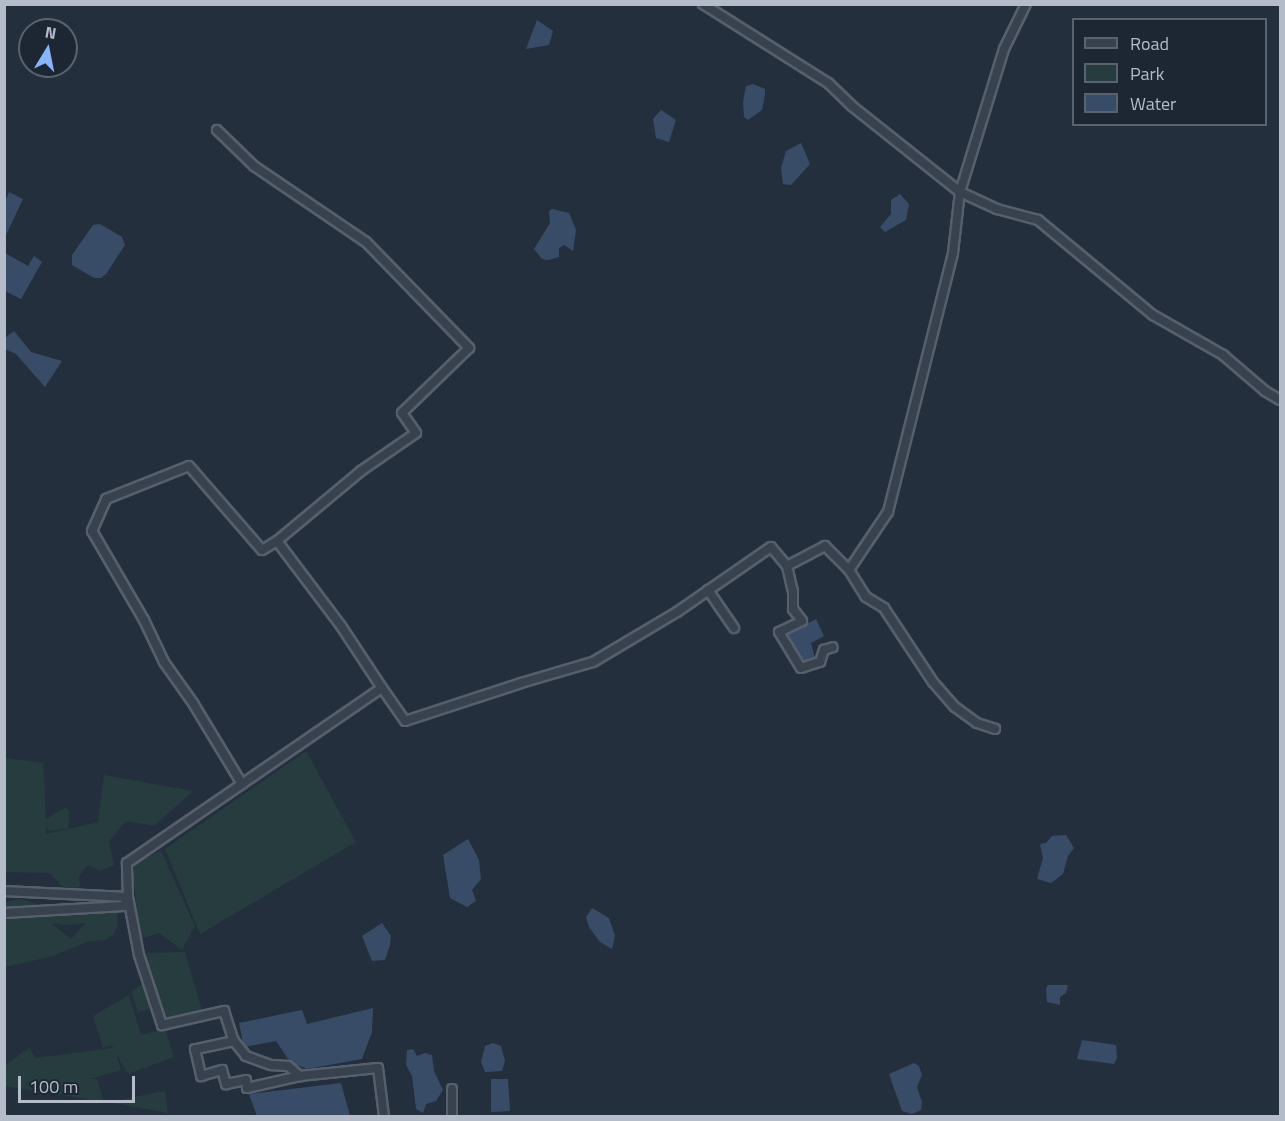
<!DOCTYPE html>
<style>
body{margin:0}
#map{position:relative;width:1285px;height:1121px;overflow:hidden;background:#242f3e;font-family:"Titillium Web",sans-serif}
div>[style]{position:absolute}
.green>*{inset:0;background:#263c3f}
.water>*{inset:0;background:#394c67}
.roads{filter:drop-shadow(2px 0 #565f6c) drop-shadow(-2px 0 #565f6c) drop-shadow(0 2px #565f6c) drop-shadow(0 -2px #565f6c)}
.minor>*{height:8px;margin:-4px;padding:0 4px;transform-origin:4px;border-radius:4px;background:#38414e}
span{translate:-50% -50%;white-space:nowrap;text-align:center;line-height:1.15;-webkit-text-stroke:6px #1d2633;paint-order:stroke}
.frame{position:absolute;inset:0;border:6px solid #b4bcc9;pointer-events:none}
.legend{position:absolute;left:1072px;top:18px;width:195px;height:108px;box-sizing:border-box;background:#1d2633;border:2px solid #59626f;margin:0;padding:8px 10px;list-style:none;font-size:18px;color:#b4bcc9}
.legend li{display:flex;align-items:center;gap:12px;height:30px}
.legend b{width:30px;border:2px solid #59626f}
.north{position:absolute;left:18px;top:18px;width:60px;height:60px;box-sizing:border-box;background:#1d2633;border:2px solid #59626f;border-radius:50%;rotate:10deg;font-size:16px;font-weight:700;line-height:24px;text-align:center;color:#b4bcc9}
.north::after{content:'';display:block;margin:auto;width:21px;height:27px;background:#8ab4f8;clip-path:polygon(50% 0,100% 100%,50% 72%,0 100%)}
.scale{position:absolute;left:18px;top:1076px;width:117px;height:27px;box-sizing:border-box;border:3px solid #b4bcc9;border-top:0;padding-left:8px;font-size:18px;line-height:21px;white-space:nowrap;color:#b4bcc9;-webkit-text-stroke:4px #1d2633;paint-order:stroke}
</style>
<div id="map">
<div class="green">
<i style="clip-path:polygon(306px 751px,356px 842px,200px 934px,165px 849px)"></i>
<i style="clip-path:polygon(5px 758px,43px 763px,46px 819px,66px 807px,69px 811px,68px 828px,49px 831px,46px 826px,46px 834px,98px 822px,104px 775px,193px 791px,154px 826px,126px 821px,109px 841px,114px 865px,100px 871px,88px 865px,79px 876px,80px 887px,64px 889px,50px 873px,5px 872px)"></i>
<i style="clip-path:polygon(161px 851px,195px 926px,182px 950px,159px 933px,140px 939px,132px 864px)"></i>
<i style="clip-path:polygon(evenodd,22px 899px,42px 906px,74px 908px,82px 907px,93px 899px,117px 903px,118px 925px,113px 935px,105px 940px,86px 942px,54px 956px,5px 967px,5px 902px,22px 899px,51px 923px,64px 925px,86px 923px,71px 939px,51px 923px)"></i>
<i style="clip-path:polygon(185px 952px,203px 1014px,164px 1024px,141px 953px)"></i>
<i style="clip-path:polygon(144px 982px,153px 1008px,138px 1012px,131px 992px)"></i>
<i style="clip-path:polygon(129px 995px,141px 1035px,165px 1029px,174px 1057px,128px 1074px,116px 1053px,121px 1070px,90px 1079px,97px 1079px,104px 1102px,5px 1086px,5px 1066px,30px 1047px,35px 1058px,113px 1048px,112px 1045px,103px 1048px,93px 1016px)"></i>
<i style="clip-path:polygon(165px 1091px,168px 1113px,107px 1102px)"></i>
</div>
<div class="water">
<i style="clip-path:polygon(537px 20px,553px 31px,549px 45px,526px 49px)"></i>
<i style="clip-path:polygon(753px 84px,765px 89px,765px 94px,762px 110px,748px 120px,744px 117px,743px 102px,746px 86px)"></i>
<i style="clip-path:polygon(661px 110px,676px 120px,669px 142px,656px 138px,653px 119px)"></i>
<i style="clip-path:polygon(801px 143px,810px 164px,791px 185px,783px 184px,781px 168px,786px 151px)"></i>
<i style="clip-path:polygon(9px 192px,23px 199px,5px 237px,5px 202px)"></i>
<i style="clip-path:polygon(900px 194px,909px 204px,906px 220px,885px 232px,880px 227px,891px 214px,891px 200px)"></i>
<i style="clip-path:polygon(552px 209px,569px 213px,576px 230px,573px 251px,564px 245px,559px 248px,559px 257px,548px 260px,542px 259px,534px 249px,550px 223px,549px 211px)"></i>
<i style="clip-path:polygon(100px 224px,122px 237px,125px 245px,106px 274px,101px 278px,94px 278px,72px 265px,72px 255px,93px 225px)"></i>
<i style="clip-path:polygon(5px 253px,28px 266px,34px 256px,42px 262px,21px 299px,5px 291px)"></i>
<i style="clip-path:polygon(14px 331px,31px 352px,62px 361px,45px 387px,16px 354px,5px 349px,5px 338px)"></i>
<i style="clip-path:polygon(816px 619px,824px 636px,811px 643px,815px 659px,803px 665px,786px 635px)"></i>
<i style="clip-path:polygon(1066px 835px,1074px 848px,1068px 856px,1063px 874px,1051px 883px,1037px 879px,1043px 858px,1040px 844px,1046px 843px,1052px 836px)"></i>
<i style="clip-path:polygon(468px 839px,479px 860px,481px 879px,472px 890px,476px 901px,467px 907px,450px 898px,443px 855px)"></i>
<i style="clip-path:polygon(592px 908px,609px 918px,615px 936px,612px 949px,600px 942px,589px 927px,586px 917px)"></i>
<i style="clip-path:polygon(382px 923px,391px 936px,390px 945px,385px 960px,372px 961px,362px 936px)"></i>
<i style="clip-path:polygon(1048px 985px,1068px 985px,1066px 993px,1060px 997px,1060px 1005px,1047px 1002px,1046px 989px)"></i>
<i style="clip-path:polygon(373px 1008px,372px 1032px,362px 1059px,307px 1069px,290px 1062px,276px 1041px,244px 1047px,239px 1023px,302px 1010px,307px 1024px)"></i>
<i style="clip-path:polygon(1082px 1040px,1116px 1045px,1117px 1058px,1114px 1064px,1077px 1059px)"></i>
<i style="clip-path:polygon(493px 1043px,501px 1046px,505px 1061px,502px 1071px,485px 1072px,481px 1062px,485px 1046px)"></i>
<i style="clip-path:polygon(413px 1049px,417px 1056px,425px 1053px,432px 1055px,434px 1071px,443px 1090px,436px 1101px,426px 1104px,423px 1113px,416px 1109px,412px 1076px,406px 1065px,407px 1050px)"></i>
<i style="clip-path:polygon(914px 1063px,919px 1066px,922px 1075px,917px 1087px,922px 1102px,921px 1110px,912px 1114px,902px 1111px,889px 1074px)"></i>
<i style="clip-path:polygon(491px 1079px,508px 1079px,510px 1111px,491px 1112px)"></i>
<i style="clip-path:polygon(341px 1083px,350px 1116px,257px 1116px,249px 1094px)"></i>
</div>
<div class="roads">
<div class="minor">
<i style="left:1026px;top:4px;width:50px;rotate:116.1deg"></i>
<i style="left:1004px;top:49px;width:150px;rotate:107.1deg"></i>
<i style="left:960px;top:192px;width:41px;rotate:24.7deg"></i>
<i style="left:997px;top:209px;width:42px;rotate:15deg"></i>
<i style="left:1038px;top:220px;width:149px;rotate:39.6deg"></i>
<i style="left:1153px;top:315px;width:81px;rotate:29.7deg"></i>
<i style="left:1223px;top:355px;width:55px;rotate:40.6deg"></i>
<i style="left:1265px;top:391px;width:17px;rotate:31deg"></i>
<i style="left:217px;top:130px;width:52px;rotate:44.2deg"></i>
<i style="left:254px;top:166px;width:135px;rotate:34.2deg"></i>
<i style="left:366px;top:242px;width:148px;rotate:45.8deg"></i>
<i style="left:469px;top:348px;width:93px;rotate:135.9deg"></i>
<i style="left:402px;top:413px;width:24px;rotate:55deg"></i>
<i style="left:416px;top:433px;width:67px;rotate:145.4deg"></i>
<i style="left:361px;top:471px;width:109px;rotate:140.2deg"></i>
<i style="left:277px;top:541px;width:106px;rotate:53deg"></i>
<i style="left:341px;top:626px;width:74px;rotate:56.5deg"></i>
<i style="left:787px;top:566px;width:26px;rotate:77deg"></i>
<i style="left:793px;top:591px;width:18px;rotate:90deg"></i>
<i style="left:793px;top:609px;width:15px;rotate:53deg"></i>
<i style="left:802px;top:621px;width:25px;rotate:154deg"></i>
<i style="left:779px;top:632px;width:42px;rotate:58.6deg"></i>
<i style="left:801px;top:668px;width:20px;rotate:-18deg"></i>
<i style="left:820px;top:662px;width:13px;rotate:-72deg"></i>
<i style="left:824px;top:650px;width:9px;rotate:-18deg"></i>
<i style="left:849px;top:570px;width:32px;rotate:58deg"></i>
<i style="left:866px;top:597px;width:21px;rotate:31deg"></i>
<i style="left:884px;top:608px;width:89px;rotate:56.5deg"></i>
<i style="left:933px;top:682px;width:33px;rotate:49deg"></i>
<i style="left:955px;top:707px;width:27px;rotate:36deg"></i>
<i style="left:977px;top:723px;width:19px;rotate:18deg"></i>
<i style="left:708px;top:590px;width:46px;rotate:55.6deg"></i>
<i style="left:242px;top:784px;width:95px;rotate:-121.2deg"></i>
<i style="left:193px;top:703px;width:50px;rotate:-125.3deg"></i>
<i style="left:164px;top:662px;width:47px;rotate:-115.5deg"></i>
<i style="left:144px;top:620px;width:103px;rotate:-120.3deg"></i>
<i style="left:92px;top:531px;width:35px;rotate:-66deg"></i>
<i style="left:106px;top:499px;width:89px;rotate:-21.7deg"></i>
<i style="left:189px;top:466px;width:111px;rotate:49deg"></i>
<i style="left:262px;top:550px;width:17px;rotate:-31deg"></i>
<i style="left:4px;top:891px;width:124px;rotate:2.8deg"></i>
<i style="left:128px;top:897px;width:34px;rotate:-92deg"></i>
<i style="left:127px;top:863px;width:309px;rotate:-34.5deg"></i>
<i style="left:382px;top:688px;width:40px;rotate:55.1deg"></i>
<i style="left:405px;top:721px;width:122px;rotate:-18.1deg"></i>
<i style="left:521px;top:683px;width:75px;rotate:-16.3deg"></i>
<i style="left:593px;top:662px;width:98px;rotate:-30.8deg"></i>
<i style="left:677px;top:612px;width:114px;rotate:-34.7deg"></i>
<i style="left:771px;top:547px;width:25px;rotate:50deg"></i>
<i style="left:787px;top:566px;width:43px;rotate:-27.8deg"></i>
<i style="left:825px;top:546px;width:34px;rotate:45deg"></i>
<i style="left:849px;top:570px;width:70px;rotate:-56.1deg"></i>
<i style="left:888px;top:512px;width:267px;rotate:-75.9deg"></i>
<i style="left:953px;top:253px;width:61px;rotate:-83.5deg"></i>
<i style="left:960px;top:192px;width:138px;rotate:-141.5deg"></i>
<i style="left:852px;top:106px;width:33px;rotate:-136deg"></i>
<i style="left:828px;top:83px;width:148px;rotate:-147.7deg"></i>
<i style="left:128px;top:897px;width:59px;rotate:79.3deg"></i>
<i style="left:139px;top:955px;width:74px;rotate:71.8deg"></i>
<i style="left:162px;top:1025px;width:64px;rotate:-12.7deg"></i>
<i style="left:224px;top:1011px;width:32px;rotate:72deg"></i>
<i style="left:234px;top:1041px;width:40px;rotate:168deg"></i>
<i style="left:195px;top:1049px;width:28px;rotate:77deg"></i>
<i style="left:201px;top:1076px;width:22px;rotate:-16deg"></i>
<i style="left:222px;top:1070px;width:15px;rotate:74deg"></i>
<i style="left:226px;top:1084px;width:20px;rotate:-11deg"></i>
<i style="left:246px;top:1080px;width:8px;rotate:83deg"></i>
<i style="left:247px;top:1088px;width:54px;rotate:-12.8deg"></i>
<i style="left:300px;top:1076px;width:78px;rotate:-5.9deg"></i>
<i style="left:378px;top:1068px;width:48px;rotate:82.9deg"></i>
<i style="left:4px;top:913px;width:120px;rotate:-3.3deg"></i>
<i style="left:124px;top:906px;width:8px;rotate:-67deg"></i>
<i style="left:234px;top:1041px;width:19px;rotate:51deg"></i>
<i style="left:246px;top:1056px;width:27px;rotate:20deg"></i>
<i style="left:271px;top:1065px;width:17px;rotate:3deg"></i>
<i style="left:288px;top:1066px;width:16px;rotate:40deg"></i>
<i style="left:452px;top:1089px;width:27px;rotate:90deg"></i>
</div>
</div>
<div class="frame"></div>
<ul class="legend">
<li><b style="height:8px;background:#38414e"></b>Road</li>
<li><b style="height:16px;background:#263c3f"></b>Park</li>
<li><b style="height:16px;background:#394c67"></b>Water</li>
</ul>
<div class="north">N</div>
<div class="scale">100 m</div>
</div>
